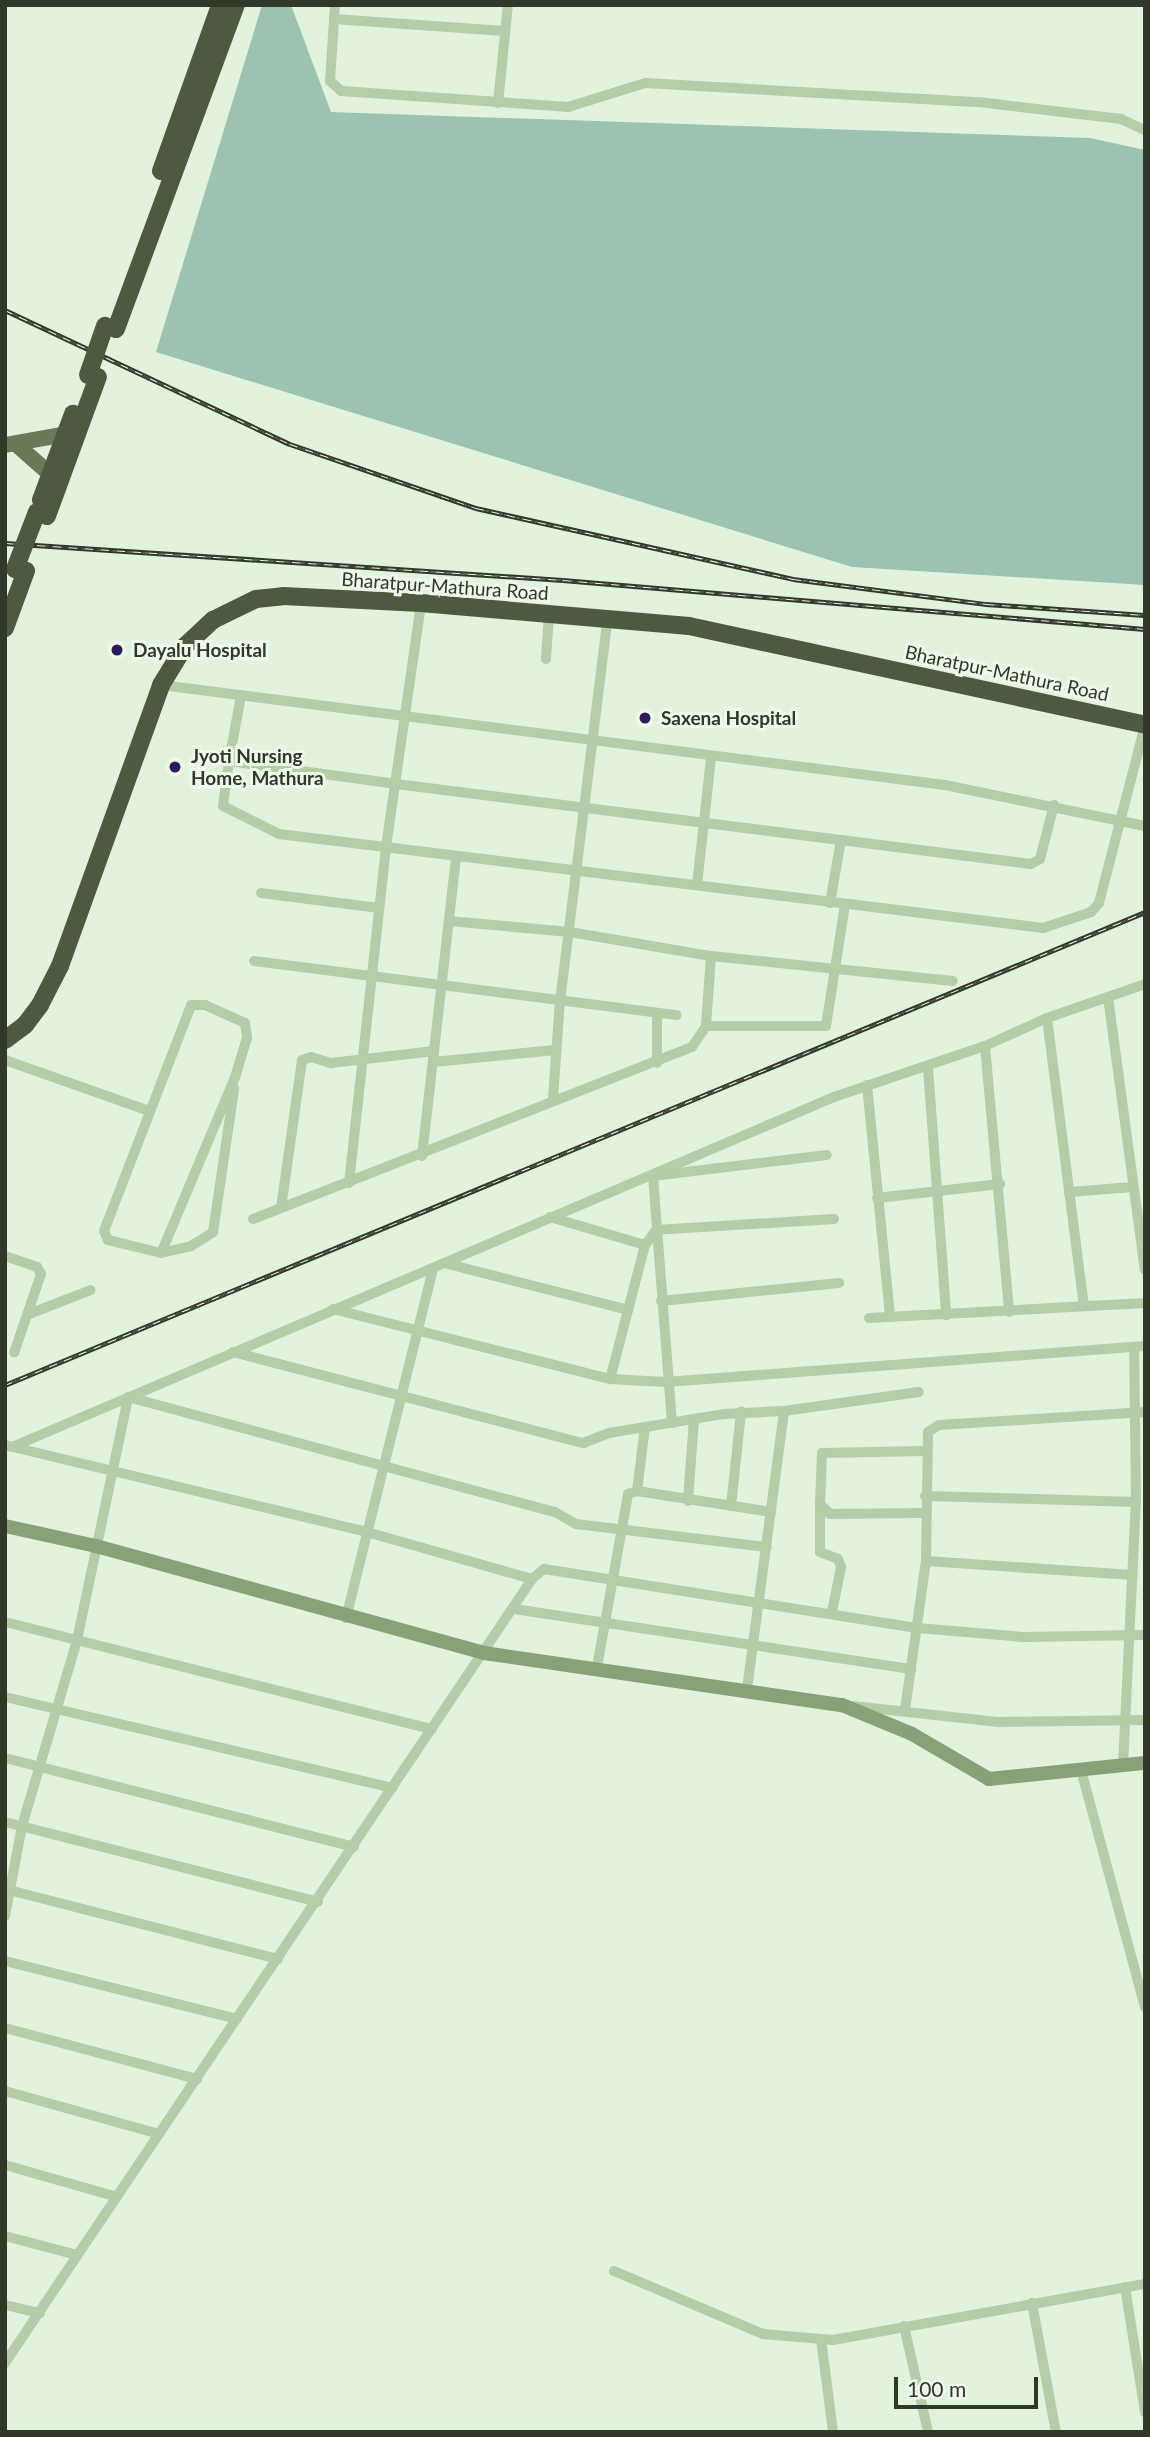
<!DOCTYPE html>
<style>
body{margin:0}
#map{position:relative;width:1150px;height:2437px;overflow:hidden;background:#e2f3dd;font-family:Lato,sans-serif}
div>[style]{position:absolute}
.green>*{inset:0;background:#9cc3b1}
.street>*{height:10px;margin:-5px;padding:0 5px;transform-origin:5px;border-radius:5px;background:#b4cca8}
.secondary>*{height:14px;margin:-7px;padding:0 7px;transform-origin:7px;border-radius:7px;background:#89a079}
.primary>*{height:16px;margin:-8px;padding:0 8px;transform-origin:8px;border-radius:8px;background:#687b59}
.highway>*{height:18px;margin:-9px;padding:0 9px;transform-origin:9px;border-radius:9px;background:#4c5a3f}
.rail>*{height:5px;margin-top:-2.5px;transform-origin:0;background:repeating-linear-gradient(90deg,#eefae9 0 8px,#303828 0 16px);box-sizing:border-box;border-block:2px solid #303828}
.highway-bridge>*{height:18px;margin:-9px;padding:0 9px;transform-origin:9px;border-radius:9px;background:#4c5a3f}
.dots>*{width:19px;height:19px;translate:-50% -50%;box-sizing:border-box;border:4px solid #eefae9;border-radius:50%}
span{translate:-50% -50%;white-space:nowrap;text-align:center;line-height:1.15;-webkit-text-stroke:6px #eefae9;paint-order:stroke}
.street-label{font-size:19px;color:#303828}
.poi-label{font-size:19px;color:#303828;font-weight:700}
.left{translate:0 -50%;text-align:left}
.frame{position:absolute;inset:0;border:7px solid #303828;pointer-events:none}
.scale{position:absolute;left:894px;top:2377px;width:144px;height:32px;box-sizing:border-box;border:4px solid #303828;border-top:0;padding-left:9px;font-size:21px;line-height:24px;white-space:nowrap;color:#303828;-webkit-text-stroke:5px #eefae9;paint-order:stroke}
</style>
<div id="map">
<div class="green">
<i style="clip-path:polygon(262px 5px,291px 5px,331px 112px,1090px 138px,1145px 150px,1145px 585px,852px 567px,156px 352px)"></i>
</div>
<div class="street">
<i style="left:335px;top:5px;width:76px;rotate:93.8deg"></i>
<i style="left:330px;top:81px;width:15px;rotate:42deg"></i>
<i style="left:341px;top:91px;width:228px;rotate:4deg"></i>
<i style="left:568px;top:107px;width:81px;rotate:-17.3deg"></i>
<i style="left:645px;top:83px;width:343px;rotate:3.3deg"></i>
<i style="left:987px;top:103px;width:135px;rotate:6.8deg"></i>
<i style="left:1121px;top:119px;width:26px;rotate:25deg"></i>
<i style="left:334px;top:19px;width:171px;rotate:4deg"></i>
<i style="left:498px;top:103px;width:99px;rotate:-84.2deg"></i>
<i style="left:546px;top:659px;width:44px;rotate:-86.1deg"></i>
<i style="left:161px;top:685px;width:790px;rotate:7.27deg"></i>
<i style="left:945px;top:785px;width:204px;rotate:11.6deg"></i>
<i style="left:241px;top:696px;width:66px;rotate:100.5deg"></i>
<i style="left:229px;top:761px;width:169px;rotate:7.8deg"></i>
<i style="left:396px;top:784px;width:640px;rotate:7.18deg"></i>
<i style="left:1031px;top:864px;width:10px;rotate:-29deg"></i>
<i style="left:1040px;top:859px;width:56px;rotate:-75.5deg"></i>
<i style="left:229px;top:761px;width:45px;rotate:97.6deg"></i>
<i style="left:223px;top:806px;width:63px;rotate:26.6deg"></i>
<i style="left:279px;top:834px;width:770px;rotate:7.01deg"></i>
<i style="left:1043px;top:928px;width:51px;rotate:-18.4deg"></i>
<i style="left:1091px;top:912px;width:12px;rotate:-48deg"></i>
<i style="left:1099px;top:903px;width:184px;rotate:-75.5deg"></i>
<i style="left:697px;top:885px;width:128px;rotate:-83.7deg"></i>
<i style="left:261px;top:893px;width:119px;rotate:7.2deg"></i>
<i style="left:830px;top:903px;width:64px;rotate:-80.1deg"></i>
<i style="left:449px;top:921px;width:121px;rotate:5.2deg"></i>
<i style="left:570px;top:932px;width:143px;rotate:9.7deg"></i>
<i style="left:711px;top:956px;width:243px;rotate:5.9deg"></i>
<i style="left:254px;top:961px;width:426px;rotate:7.3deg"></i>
<i style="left:1108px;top:997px;width:275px;rotate:82.3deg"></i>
<i style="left:191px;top:1005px;width:14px"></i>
<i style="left:205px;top:1005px;width:44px;rotate:24.2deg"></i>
<i style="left:245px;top:1023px;width:15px;rotate:82deg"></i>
<i style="left:247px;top:1038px;width:39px;rotate:107deg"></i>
<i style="left:236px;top:1075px;width:193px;rotate:112.8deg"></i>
<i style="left:161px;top:1253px;width:55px;rotate:-166.2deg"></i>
<i style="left:108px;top:1240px;width:10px;rotate:-114deg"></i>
<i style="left:104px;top:1231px;width:242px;rotate:-68.9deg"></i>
<i style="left:1047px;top:1018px;width:290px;rotate:82.7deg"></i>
<i style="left:706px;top:1026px;width:120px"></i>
<i style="left:826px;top:1026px;width:122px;rotate:-81.1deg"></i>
<i style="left:985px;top:1046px;width:267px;rotate:84.8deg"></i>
<i style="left:5px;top:1060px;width:153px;rotate:19.5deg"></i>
<i style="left:433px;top:1062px;width:123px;rotate:-5.6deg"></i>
<i style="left:657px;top:1063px;width:50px;rotate:-90deg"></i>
<i style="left:928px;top:1067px;width:249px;rotate:85.8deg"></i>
<i style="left:867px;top:1085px;width:232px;rotate:84.3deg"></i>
<i style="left:553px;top:1098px;width:97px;rotate:-85.9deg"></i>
<i style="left:560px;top:1001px;width:386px;rotate:-82.9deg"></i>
<i style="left:422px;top:1156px;width:302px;rotate:-83.5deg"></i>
<i style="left:349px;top:1183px;width:338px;rotate:-83.7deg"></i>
<i style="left:386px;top:847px;width:246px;rotate:-81.8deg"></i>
<i style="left:1069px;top:1192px;width:64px;rotate:-4.5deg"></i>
<i style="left:877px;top:1198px;width:124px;rotate:-6.5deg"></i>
<i style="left:281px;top:1208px;width:149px;rotate:-81.9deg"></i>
<i style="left:302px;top:1060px;width:9px;rotate:-18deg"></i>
<i style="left:311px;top:1057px;width:21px;rotate:17deg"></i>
<i style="left:331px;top:1063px;width:104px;rotate:-6.6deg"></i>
<i style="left:550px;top:1217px;width:99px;rotate:16.4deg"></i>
<i style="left:253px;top:1219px;width:471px;rotate:-21.4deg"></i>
<i style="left:692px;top:1047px;width:25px;rotate:-56deg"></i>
<i style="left:706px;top:1026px;width:70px;rotate:-85.9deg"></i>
<i style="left:834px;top:1219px;width:178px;rotate:176.5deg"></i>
<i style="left:656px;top:1230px;width:19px;rotate:126deg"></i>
<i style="left:645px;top:1245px;width:138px;rotate:104.6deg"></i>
<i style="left:610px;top:1379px;width:56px;rotate:3.1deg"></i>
<i style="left:666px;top:1382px;width:480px;rotate:-4.3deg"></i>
<i style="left:161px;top:1253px;width:31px;rotate:-13deg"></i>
<i style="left:191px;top:1246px;width:26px;rotate:-32deg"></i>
<i style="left:213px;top:1232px;width:145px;rotate:-81.6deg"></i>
<i style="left:5px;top:1256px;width:34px;rotate:19deg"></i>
<i style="left:37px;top:1267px;width:8px;rotate:60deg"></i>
<i style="left:41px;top:1274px;width:83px;rotate:108.9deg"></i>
<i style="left:444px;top:1263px;width:190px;rotate:14.3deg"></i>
<i style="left:661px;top:1301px;width:179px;rotate:-5.8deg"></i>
<i style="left:333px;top:1309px;width:286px;rotate:14.2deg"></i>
<i style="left:29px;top:1314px;width:66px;rotate:-21.2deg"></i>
<i style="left:869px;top:1318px;width:276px;rotate:-3.1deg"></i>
<i style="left:233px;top:1352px;width:362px;rotate:14.6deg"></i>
<i style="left:583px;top:1443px;width:28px;rotate:-21deg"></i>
<i style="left:609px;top:1433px;width:117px;rotate:-9.4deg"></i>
<i style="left:724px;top:1414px;width:60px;rotate:-2.9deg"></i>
<i style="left:784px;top:1411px;width:136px;rotate:-8deg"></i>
<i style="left:672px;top:1423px;width:248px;rotate:-94.4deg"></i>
<i style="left:653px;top:1176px;width:175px;rotate:-6.9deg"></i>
<i style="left:5px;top:1445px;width:7px;rotate:16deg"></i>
<i style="left:12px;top:1447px;width:893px;rotate:-23.06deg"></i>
<i style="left:834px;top:1097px;width:159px;rotate:-18.7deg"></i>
<i style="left:985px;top:1046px;width:68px;rotate:-24.3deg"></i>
<i style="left:1047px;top:1018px;width:104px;rotate:-19.1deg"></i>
<i style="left:13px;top:1447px;width:364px;rotate:13.5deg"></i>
<i style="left:367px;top:1532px;width:172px;rotate:15.9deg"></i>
<i style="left:925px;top:1451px;width:103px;rotate:178.9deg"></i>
<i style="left:822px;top:1453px;width:51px;rotate:92.2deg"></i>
<i style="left:820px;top:1504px;width:14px;rotate:45deg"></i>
<i style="left:830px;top:1514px;width:95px;rotate:-0.6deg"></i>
<i style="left:637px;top:1491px;width:64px;rotate:-82.9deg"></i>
<i style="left:925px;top:1496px;width:211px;rotate:1.6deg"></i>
<i style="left:688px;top:1501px;width:82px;rotate:-85.8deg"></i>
<i style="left:731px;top:1506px;width:95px;rotate:-83.9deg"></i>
<i style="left:820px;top:1508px;width:44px;rotate:90deg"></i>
<i style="left:820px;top:1552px;width:19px;rotate:21deg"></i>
<i style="left:838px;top:1559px;width:9px;rotate:69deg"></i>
<i style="left:841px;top:1567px;width:46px;rotate:101.3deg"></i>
<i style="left:926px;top:1561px;width:207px;rotate:3.9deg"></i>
<i style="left:514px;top:1609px;width:402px;rotate:8.6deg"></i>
<i style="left:346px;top:1618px;width:361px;rotate:-76deg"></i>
<i style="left:5px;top:1622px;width:440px;rotate:14.1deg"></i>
<i style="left:597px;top:1667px;width:176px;rotate:-79.8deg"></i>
<i style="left:628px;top:1494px;width:9px;rotate:-18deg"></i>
<i style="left:637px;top:1491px;width:136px;rotate:8.9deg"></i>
<i style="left:747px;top:1689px;width:280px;rotate:-82.4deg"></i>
<i style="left:5px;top:1697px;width:398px;rotate:13.2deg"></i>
<i style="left:853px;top:1706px;width:147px;rotate:6.3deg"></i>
<i style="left:999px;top:1722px;width:146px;rotate:-0.8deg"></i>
<i style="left:905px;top:1710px;width:150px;rotate:-82deg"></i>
<i style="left:926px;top:1561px;width:129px;rotate:-89.1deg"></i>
<i style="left:928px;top:1432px;width:13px;rotate:-32deg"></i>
<i style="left:939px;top:1425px;width:206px;rotate:-3.6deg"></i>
<i style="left:5px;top:1758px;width:360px;rotate:14.3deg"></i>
<i style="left:1123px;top:1765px;width:263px;rotate:-87.2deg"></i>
<i style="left:1136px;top:1502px;width:155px;rotate:-90.7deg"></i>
<i style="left:1081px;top:1770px;width:246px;rotate:74.9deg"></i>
<i style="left:5px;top:1822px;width:323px;rotate:14.3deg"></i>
<i style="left:5px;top:1889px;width:282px;rotate:14.4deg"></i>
<i style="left:5px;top:1916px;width:92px;rotate:-79.3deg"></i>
<i style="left:22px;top:1826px;width:194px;rotate:-73.5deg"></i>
<i style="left:77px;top:1640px;width:248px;rotate:-78.1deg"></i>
<i style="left:128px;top:1397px;width:442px;rotate:15.1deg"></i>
<i style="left:555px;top:1512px;width:24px;rotate:30deg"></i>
<i style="left:576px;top:1524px;width:192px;rotate:6.9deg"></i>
<i style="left:5px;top:1961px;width:239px;rotate:14deg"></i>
<i style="left:5px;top:2028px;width:199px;rotate:14.9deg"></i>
<i style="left:5px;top:2091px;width:160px;rotate:15.6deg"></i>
<i style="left:5px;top:2165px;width:116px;rotate:15.9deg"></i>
<i style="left:5px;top:2236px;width:74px;rotate:14.8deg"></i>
<i style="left:614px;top:2271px;width:162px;rotate:22.9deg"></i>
<i style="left:763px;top:2334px;width:70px;rotate:4.9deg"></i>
<i style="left:833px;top:2340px;width:317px;rotate:-10.2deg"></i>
<i style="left:1125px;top:2287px;width:127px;rotate:80.9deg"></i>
<i style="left:1032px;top:2303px;width:131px;rotate:79.5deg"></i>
<i style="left:5px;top:2305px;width:36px;rotate:13deg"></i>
<i style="left:904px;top:2326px;width:109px;rotate:77.2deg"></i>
<i style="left:821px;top:2339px;width:94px;rotate:82.6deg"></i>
<i style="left:5px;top:2363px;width:945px;rotate:-56.09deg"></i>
<i style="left:532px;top:1579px;width:16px;rotate:-40deg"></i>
<i style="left:544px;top:1569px;width:379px;rotate:9deg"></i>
<i style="left:918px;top:1628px;width:105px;rotate:4.9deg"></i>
<i style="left:1023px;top:1637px;width:122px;rotate:-0.9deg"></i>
</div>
<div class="secondary">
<i style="left:5px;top:1526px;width:93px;rotate:12.4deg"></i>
<i style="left:96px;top:1546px;width:402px;rotate:15.4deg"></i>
<i style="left:484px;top:1653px;width:362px;rotate:8.3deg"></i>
<i style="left:842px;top:1705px;width:76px;rotate:22.5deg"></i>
<i style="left:912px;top:1734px;width:89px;rotate:30.3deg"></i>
<i style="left:989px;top:1779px;width:157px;rotate:-5.9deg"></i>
</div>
<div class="primary">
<i style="left:5px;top:445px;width:62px;rotate:-10.2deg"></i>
<i style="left:17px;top:445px;width:45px;rotate:41.4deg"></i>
</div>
<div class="highway">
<i style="left:161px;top:171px;width:176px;rotate:-70.4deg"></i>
<i style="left:116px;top:329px;width:346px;rotate:-69.7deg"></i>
<i style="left:41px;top:500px;width:92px;rotate:-69.6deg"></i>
<i style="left:47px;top:516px;width:148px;rotate:-69.9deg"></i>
<i style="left:5px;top:628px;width:61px;rotate:-69.8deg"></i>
<i style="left:5px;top:1040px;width:25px;rotate:-37deg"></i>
<i style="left:25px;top:1025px;width:25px;rotate:-53deg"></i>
<i style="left:40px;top:1005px;width:44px;rotate:-62.9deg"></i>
<i style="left:60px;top:966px;width:299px;rotate:-70.2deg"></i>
<i style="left:161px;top:685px;width:46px;rotate:-58.4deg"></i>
<i style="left:185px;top:646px;width:38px;rotate:-43deg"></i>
<i style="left:213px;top:620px;width:48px;rotate:-26deg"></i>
<i style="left:256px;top:599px;width:27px;rotate:-6deg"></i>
<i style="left:283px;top:596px;width:138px;rotate:2.9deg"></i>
<i style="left:421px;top:603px;width:269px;rotate:4.9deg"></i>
<i style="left:689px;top:626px;width:467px;rotate:12.2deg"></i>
</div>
<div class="rail">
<i style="left:5px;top:310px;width:315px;rotate:25.2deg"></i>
<i style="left:290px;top:444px;width:197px;rotate:19deg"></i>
<i style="left:476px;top:508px;width:325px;rotate:12.6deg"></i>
<i style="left:793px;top:579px;width:195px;rotate:7.4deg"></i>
<i style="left:986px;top:604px;width:159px;rotate:4deg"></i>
<i style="left:5px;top:543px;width:559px;rotate:3.79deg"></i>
<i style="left:563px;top:580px;width:584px;rotate:4.81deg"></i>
<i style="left:5px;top:1385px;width:1234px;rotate:-22.53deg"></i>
</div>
<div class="highway-bridge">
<i style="left:88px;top:375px;width:52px;rotate:-70.9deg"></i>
<i style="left:15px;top:569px;width:61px;rotate:-68.9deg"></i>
</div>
<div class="dots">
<i style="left:117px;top:650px;background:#2e1c5c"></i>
<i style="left:645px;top:718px;background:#2e1c5c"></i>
<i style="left:175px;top:767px;background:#2e1c5c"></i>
</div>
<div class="street-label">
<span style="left:445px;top:586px;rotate:4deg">Bharatpur-Mathura Road</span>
<span style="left:1007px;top:673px;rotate:12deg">Bharatpur-Mathura Road</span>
</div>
<div class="poi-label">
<span class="left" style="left:133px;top:650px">Dayalu Hospital</span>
<span class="left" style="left:661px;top:718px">Saxena Hospital</span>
<span class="left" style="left:191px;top:767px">Jyoti Nursing<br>Home, Mathura</span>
</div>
<div class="frame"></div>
<div class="scale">100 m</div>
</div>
